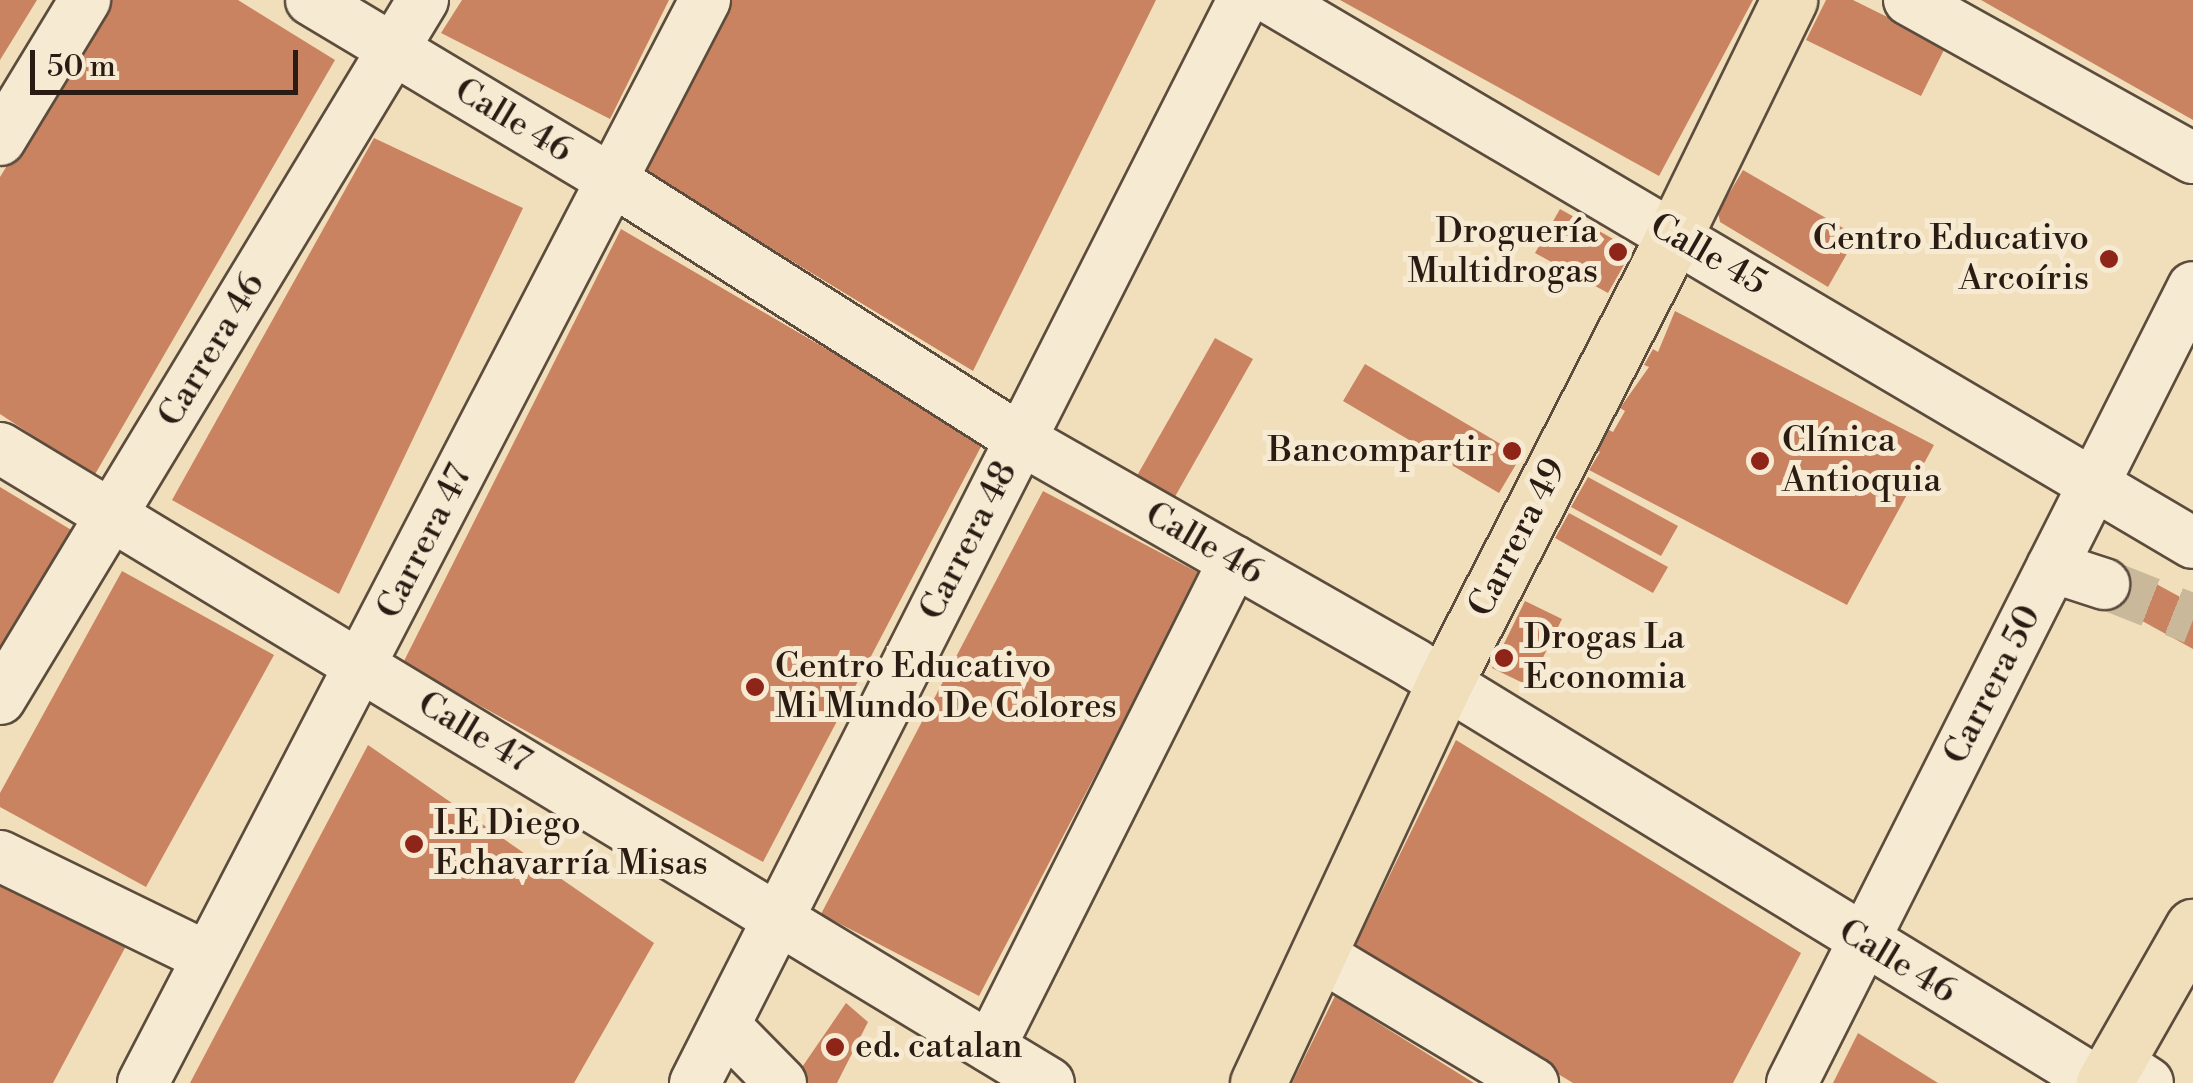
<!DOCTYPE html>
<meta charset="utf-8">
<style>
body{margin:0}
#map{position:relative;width:2193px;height:1083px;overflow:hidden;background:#f1dfbc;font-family:"Libre Bodoni",serif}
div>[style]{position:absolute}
.building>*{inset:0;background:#ca8360}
.minor-tunnel>*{height:50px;margin-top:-25px;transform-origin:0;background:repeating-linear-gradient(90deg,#c9b89a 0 50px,transparent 0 75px)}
.roads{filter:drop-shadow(2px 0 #5c4c3d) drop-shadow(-2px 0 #5c4c3d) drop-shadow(0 2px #5c4c3d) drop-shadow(0 -2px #5c4c3d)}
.minor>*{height:50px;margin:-25px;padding:0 25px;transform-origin:25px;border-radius:25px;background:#f6ead3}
.major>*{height:55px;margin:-27.5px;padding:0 27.5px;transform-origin:27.5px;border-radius:27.5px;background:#f1dfbc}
.dots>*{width:28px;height:28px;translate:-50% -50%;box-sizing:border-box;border:5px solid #f6ead3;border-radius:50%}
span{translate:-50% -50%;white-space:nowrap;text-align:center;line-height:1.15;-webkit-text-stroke:10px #f6ead3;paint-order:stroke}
.street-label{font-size:35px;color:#2a1b13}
.poi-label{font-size:35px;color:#2a1b13}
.right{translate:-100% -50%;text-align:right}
.left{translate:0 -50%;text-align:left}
.scale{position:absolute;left:30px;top:50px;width:268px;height:45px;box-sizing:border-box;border:5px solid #2a1b13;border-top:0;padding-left:12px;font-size:30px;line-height:35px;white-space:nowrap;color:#2a1b13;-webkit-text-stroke:8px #f6ead3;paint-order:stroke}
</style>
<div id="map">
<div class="building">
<i style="clip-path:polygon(0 0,37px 0,0 60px)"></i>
<i style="clip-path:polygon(108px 0,238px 0,335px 60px,94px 476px,0 414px,0 177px)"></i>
<i style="clip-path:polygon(462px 0,669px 0,610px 119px,441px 33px)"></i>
<i style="clip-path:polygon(710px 0,1156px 0,973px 371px,627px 161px)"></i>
<i style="clip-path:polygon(1340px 0,1753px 0,1659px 176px)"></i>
<i style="clip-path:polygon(1826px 0,1853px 0,1946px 46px,1921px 96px,1806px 40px)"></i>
<i style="clip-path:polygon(1981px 0,2193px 0,2193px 120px)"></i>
<i style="clip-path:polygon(374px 138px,523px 208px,339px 594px,172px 500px)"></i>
<i style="clip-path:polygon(1743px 170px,1857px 236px,1828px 287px,1720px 222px,1718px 212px)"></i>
<i style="clip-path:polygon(1560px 209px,1624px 245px,1629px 256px,1608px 293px,1535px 253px)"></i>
<i style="clip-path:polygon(621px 229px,984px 441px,763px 862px,403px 663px)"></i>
<i style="clip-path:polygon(1675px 311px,1934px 445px,1847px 605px,1589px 470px,1600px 452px,1594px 449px,1605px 428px,1613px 432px,1625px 411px,1620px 408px,1649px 367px,1644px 365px,1653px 349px,1658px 352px)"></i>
<i style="clip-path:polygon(1215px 338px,1253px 359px,1168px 509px,1130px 488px)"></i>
<i style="clip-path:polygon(1365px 364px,1521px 456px,1499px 493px,1343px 401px)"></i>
<i style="clip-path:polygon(1588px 477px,1678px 526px,1661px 556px,1571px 507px)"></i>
<i style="clip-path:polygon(0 487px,83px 537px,0 673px)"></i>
<i style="clip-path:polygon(1043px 491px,1201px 574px,979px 996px,821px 914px)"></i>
<i style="clip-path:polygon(1569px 513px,1668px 567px,1653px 593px,1555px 538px)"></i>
<i style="clip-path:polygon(2116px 562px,2193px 604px,2193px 649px,2097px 596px)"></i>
<i style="clip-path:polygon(122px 571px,274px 655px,146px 887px,0 807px,0 793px)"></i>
<i style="clip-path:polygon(1525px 601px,1562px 619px,1529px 686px,1492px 668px)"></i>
<i style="clip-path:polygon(1456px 740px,1801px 953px,1733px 1083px,1573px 1083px,1353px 950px)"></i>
<i style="clip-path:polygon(368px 745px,654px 943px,574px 1083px,190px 1083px)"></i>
<i style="clip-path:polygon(0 880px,126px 946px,53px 1083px,0 1083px)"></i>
<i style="clip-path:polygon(1335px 996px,1474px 1083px,1292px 1083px)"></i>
<i style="clip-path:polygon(846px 1003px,868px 1022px,837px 1083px,805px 1083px,798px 1073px)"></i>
<i style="clip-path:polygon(1858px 1033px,1938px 1083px,1833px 1083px)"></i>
</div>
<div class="minor-tunnel">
<i style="left:2104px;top:584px;width:96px;rotate:21.5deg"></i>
</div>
<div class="roads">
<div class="minor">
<i style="left:311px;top:0;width:351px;rotate:30.9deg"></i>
<i style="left:612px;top:180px;width:483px;rotate:32.4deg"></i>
<i style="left:1020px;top:439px;width:454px;rotate:29.7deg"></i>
<i style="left:1414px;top:664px;width:803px;rotate:31.45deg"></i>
<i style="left:1273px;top:0;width:1068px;rotate:30.55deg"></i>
<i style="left:1909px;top:0;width:325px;rotate:29.1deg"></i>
<i style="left:0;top:140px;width:164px;rotate:-58.7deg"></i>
<i style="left:0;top:448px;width:1226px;rotate:31.19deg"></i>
<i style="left:2052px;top:567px;width:55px;rotate:18.1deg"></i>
<i style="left:0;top:699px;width:817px;rotate:-58.82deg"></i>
<i style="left:0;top:856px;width:230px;rotate:26deg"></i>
<i style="left:1318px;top:954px;width:251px;rotate:31deg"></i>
<i style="left:725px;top:1026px;width:80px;rotate:45.5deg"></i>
<i style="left:990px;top:1047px;width:544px;rotate:-63.34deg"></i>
<i style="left:2116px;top:1062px;width:38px;rotate:33deg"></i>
<i style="left:143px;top:1083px;width:1220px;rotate:-62.57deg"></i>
<i style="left:695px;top:1083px;width:1214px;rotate:-63.16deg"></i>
<i style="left:1792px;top:1083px;width:891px;rotate:-63.26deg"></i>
</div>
<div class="major">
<i style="left:1258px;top:1083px;width:442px;rotate:-65deg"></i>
<i style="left:1445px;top:682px;width:501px;rotate:-62.82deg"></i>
<i style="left:1674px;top:236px;width:263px;rotate:-64deg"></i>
<i style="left:2104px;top:1083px;width:180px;rotate:-60.3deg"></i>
</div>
</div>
<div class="dots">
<i style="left:1618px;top:252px;background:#8f2418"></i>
<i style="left:2109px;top:259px;background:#8f2418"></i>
<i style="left:1512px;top:451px;background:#8f2418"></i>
<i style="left:1760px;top:461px;background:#8f2418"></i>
<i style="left:1504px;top:658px;background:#8f2418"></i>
<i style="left:755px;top:687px;background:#8f2418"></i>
<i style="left:414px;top:844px;background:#8f2418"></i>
<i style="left:835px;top:1047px;background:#8f2418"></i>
</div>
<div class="street-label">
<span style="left:513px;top:121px;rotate:31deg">Calle 46</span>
<span style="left:1708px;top:255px;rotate:30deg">Calle 45</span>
<span style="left:212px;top:350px;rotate:-59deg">Carrera 46</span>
<span style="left:1518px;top:538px;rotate:-63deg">Carrera 49</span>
<span style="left:969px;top:541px;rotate:-63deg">Carrera 48</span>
<span style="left:425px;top:542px;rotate:-63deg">Carrera 47</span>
<span style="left:1204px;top:544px;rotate:30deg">Calle 46</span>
<span style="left:1993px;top:685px;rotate:-63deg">Carrera 50</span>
<span style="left:474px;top:733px;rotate:31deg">Calle 47</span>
<span style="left:1897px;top:962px;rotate:31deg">Calle 46</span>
</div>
<div class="poi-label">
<span class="right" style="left:1598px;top:252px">Droguería<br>Multidrogas</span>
<span class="right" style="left:2089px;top:259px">Centro Educativo<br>Arcoíris</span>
<span class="left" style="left:1782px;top:461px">Clínica<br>Antioquia</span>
<span class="right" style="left:1492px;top:451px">Bancompartir</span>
<span class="left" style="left:1524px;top:658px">Drogas La<br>Economia</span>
<span class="left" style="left:775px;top:687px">Centro Educativo<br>Mi Mundo De Colores</span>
<span class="left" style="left:434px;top:844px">I.E Diego<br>Echavarría Misas</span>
<span class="left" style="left:855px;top:1047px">ed. catalan</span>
</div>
<div class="scale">50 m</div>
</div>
